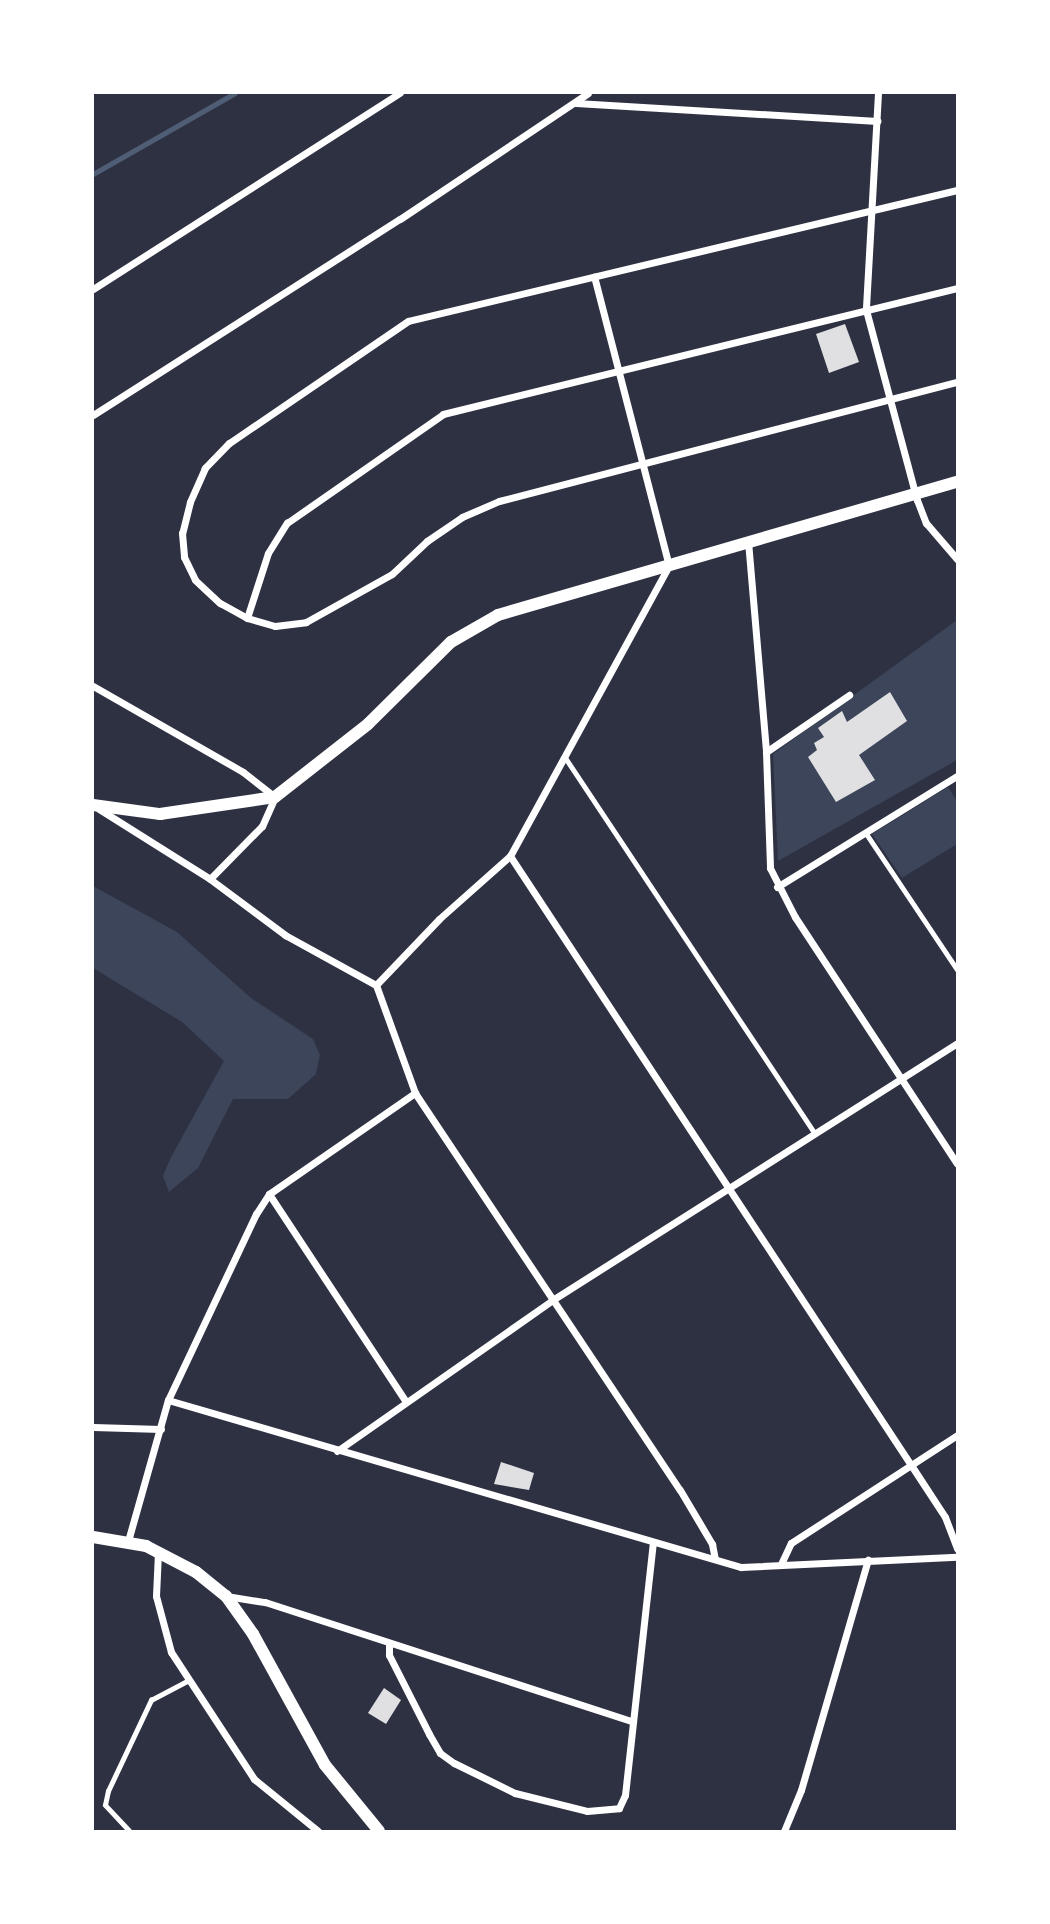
<!DOCTYPE html>
<style>
body{margin:0}
#map{position:relative;width:1050px;height:1924px;overflow:hidden;background:#2d3142;font-family:Poppins,sans-serif}
div>[style]{position:absolute}
.green>*{inset:0;background:#3c4559}
.stream>*{height:4.5px;margin:-2.25px;padding:0 2.25px;transform-origin:2.25px;border-radius:2.25px;background:#4f5d75}
.building>*{inset:0;background:#e0e0e3}
.service>*{height:4.5px;margin:-2.25px;padding:0 2.25px;transform-origin:2.25px;border-radius:2.25px;background:#fff}
.minor>*{height:7px;margin:-3.5px;padding:0 3.5px;transform-origin:3.5px;border-radius:3.5px;background:#fff}
.tertiary>*{height:12px;margin:-6px;padding:0 6px;transform-origin:6px;border-radius:6px;background:#fff}
span{translate:-50% -50%;white-space:nowrap;text-align:center;line-height:1.15;-webkit-text-stroke:7px #fff;paint-order:stroke}
.frame{position:absolute;inset:0;border:94px solid #fff;pointer-events:none}
</style>
<div id="map">
<div class="green">
<i style="clip-path:polygon(957px 620px,957px 760px,778px 861px,773px 754px)"></i>
<i style="clip-path:polygon(948px 787px,957px 801px,957px 844px,902px 878px,872px 834px)"></i>
<i style="clip-path:polygon(93px 886px,177px 932px,251px 998px,313px 1039px,320px 1055px,316px 1074px,288px 1099px,233px 1099px,198px 1168px,169px 1192px,163px 1176px,170px 1159px,224px 1061px,182px 1022px,93px 968px)"></i>
</div>
<div class="stream">
<i style="left:93px;top:174px;width:163px;rotate:-29.7deg"></i>
</div>
<div class="building">
<i style="clip-path:polygon(845px 324px,859px 362px,829px 373px,816px 334px)"></i>
<i style="clip-path:polygon(890px 692px,907px 721px,859px 755px,875px 780px,836px 802px,808px 757px,817px 750px,814px 743px,824px 737px,818px 728px,842px 711px,847px 722px)"></i>
<i style="clip-path:polygon(501px 1462px,534px 1473px,529px 1490px,494px 1484px)"></i>
<i style="clip-path:polygon(384px 1688px,401px 1700px,386px 1724px,368px 1713px)"></i>
</div>
<div class="service">
<i style="left:565px;top:757px;width:452px;rotate:56.4deg"></i>
<i style="left:866px;top:833px;width:164px;rotate:56.2deg"></i>
<i style="left:129px;top:1831px;width:35px;rotate:-133deg"></i>
<i style="left:105px;top:1805px;width:14px;rotate:-78deg"></i>
<i style="left:108px;top:1791px;width:101px;rotate:-64.7deg"></i>
<i style="left:151px;top:1700px;width:43px;rotate:-27.8deg"></i>
</div>
<div class="minor">
<i style="left:878px;top:93px;width:217px;rotate:93.2deg"></i>
<i style="left:866px;top:310px;width:197px;rotate:75deg"></i>
<i style="left:917px;top:500px;width:25px;rotate:69deg"></i>
<i style="left:926px;top:523px;width:48px;rotate:49.3deg"></i>
<i style="left:576px;top:103px;width:302px;rotate:3.4deg"></i>
<i style="left:957px;top:190px;width:564px;rotate:166.58deg"></i>
<i style="left:408px;top:321px;width:217px;rotate:145.7deg"></i>
<i style="left:229px;top:443px;width:35px;rotate:134deg"></i>
<i style="left:205px;top:468px;width:37px;rotate:114deg"></i>
<i style="left:190px;top:502px;width:32px;rotate:104deg"></i>
<i style="left:182px;top:533px;width:24px;rotate:85deg"></i>
<i style="left:184px;top:557px;width:25px;rotate:64deg"></i>
<i style="left:195px;top:580px;width:34px;rotate:43deg"></i>
<i style="left:220px;top:603px;width:31px;rotate:29deg"></i>
<i style="left:247px;top:618px;width:29px;rotate:16deg"></i>
<i style="left:275px;top:626px;width:31px;rotate:-7deg"></i>
<i style="left:306px;top:622px;width:98px;rotate:-29.2deg"></i>
<i style="left:392px;top:574px;width:48px;rotate:-43.3deg"></i>
<i style="left:427px;top:541px;width:42px;rotate:-34.4deg"></i>
<i style="left:462px;top:517px;width:40px;rotate:-23.4deg"></i>
<i style="left:499px;top:501px;width:473px;rotate:-14.6deg"></i>
<i style="left:93px;top:289px;width:364px;rotate:-32.6deg"></i>
<i style="left:93px;top:415px;width:364px;rotate:-32.6deg"></i>
<i style="left:400px;top:219px;width:226px;rotate:-33.8deg"></i>
<i style="left:748px;top:541px;width:212px;rotate:85.1deg"></i>
<i style="left:766px;top:752px;width:116px;rotate:88deg"></i>
<i style="left:770px;top:868px;width:55px;rotate:63deg"></i>
<i style="left:795px;top:917px;width:295px;rotate:56.7deg"></i>
<i style="left:247px;top:618px;width:68px;rotate:-72.1deg"></i>
<i style="left:268px;top:553px;width:36px;rotate:-58deg"></i>
<i style="left:287px;top:523px;width:190px;rotate:-34.9deg"></i>
<i style="left:443px;top:414px;width:529px;rotate:-13.77deg"></i>
<i style="left:93px;top:686px;width:173px;rotate:29.8deg"></i>
<i style="left:243px;top:772px;width:41px;rotate:38deg"></i>
<i style="left:275px;top:797px;width:32px;rotate:114deg"></i>
<i style="left:262px;top:826px;width:74px;rotate:134.5deg"></i>
<i style="left:766px;top:752px;width:101px;rotate:-34.5deg"></i>
<i style="left:99px;top:809px;width:131px;rotate:32.2deg"></i>
<i style="left:210px;top:879px;width:94px;rotate:36.7deg"></i>
<i style="left:285px;top:935px;width:104px;rotate:28.8deg"></i>
<i style="left:376px;top:985px;width:115px;rotate:70.1deg"></i>
<i style="left:415px;top:1093px;width:477px;rotate:56.3deg"></i>
<i style="left:680px;top:1490px;width:63px;rotate:59.3deg"></i>
<i style="left:712px;top:1544px;width:15px;rotate:79deg"></i>
<i style="left:510px;top:856px;width:729px;rotate:56.64deg"></i>
<i style="left:911px;top:1465px;width:62px;rotate:56.8deg"></i>
<i style="left:945px;top:1517px;width:34px;rotate:69deg"></i>
<i style="left:777px;top:887px;width:211px;rotate:-31.7deg"></i>
<i style="left:376px;top:985px;width:91px;rotate:-46.3deg"></i>
<i style="left:439px;top:919px;width:95px;rotate:-41.6deg"></i>
<i style="left:510px;top:856px;width:331px;rotate:-61.3deg"></i>
<i style="left:669px;top:566px;width:299px;rotate:-104.5deg"></i>
<i style="left:269px;top:1194px;width:247px;rotate:56.6deg"></i>
<i style="left:168px;top:1400px;width:597px;rotate:16.25deg"></i>
<i style="left:741px;top:1567px;width:216px;rotate:-2.7deg"></i>
<i style="left:93px;top:1427px;width:68px;rotate:1.7deg"></i>
<i style="left:337px;top:1451px;width:265px;rotate:-35deg"></i>
<i style="left:554px;top:1299px;width:477px;rotate:-32.4deg"></i>
<i style="left:128px;top:1541px;width:147px;rotate:-74.2deg"></i>
<i style="left:168px;top:1400px;width:206px;rotate:-64.7deg"></i>
<i style="left:256px;top:1214px;width:24px;rotate:-57deg"></i>
<i style="left:269px;top:1194px;width:178px;rotate:-34.7deg"></i>
<i style="left:158px;top:1552px;width:44px;rotate:92.6deg"></i>
<i style="left:156px;top:1596px;width:58px;rotate:75deg"></i>
<i style="left:171px;top:1652px;width:152px;rotate:56.8deg"></i>
<i style="left:254px;top:1779px;width:82px;rotate:39.1deg"></i>
<i style="left:781px;top:1564px;width:23px;rotate:-65deg"></i>
<i style="left:791px;top:1543px;width:198px;rotate:-33deg"></i>
<i style="left:226px;top:1596px;width:39px;rotate:9deg"></i>
<i style="left:265px;top:1602px;width:385px;rotate:18deg"></i>
<i style="left:389px;top:1644px;width:11px;rotate:90deg"></i>
<i style="left:389px;top:1655px;width:89px;rotate:63.1deg"></i>
<i style="left:429px;top:1734px;width:22px;rotate:60deg"></i>
<i style="left:440px;top:1753px;width:17px;rotate:36deg"></i>
<i style="left:454px;top:1763px;width:68px;rotate:26.2deg"></i>
<i style="left:515px;top:1793px;width:74px;rotate:14deg"></i>
<i style="left:587px;top:1811px;width:32px;rotate:-5deg"></i>
<i style="left:619px;top:1808px;width:14px;rotate:-65deg"></i>
<i style="left:625px;top:1795px;width:254px;rotate:-83.7deg"></i>
<i style="left:784px;top:1831px;width:44px;rotate:-67.5deg"></i>
<i style="left:801px;top:1790px;width:240px;rotate:-73.8deg"></i>
</div>
<div class="tertiary">
<i style="left:93px;top:805px;width:68px;rotate:7.7deg"></i>
<i style="left:160px;top:814px;width:116px;rotate:-8.4deg"></i>
<i style="left:275px;top:797px;width:118px;rotate:-38.1deg"></i>
<i style="left:368px;top:724px;width:117px;rotate:-44.7deg"></i>
<i style="left:451px;top:642px;width:54px;rotate:-29.9deg"></i>
<i style="left:498px;top:615px;width:478px;rotate:-16.2deg"></i>
<i style="left:93px;top:1537px;width:54px;rotate:9.6deg"></i>
<i style="left:146px;top:1546px;width:56px;rotate:27.5deg"></i>
<i style="left:196px;top:1572px;width:38px;rotate:39deg"></i>
<i style="left:226px;top:1596px;width:47px;rotate:54.6deg"></i>
<i style="left:253px;top:1634px;width:149px;rotate:61.2deg"></i>
<i style="left:325px;top:1765px;width:85px;rotate:50.7deg"></i>
</div>
<div class="frame"></div>
</div>
